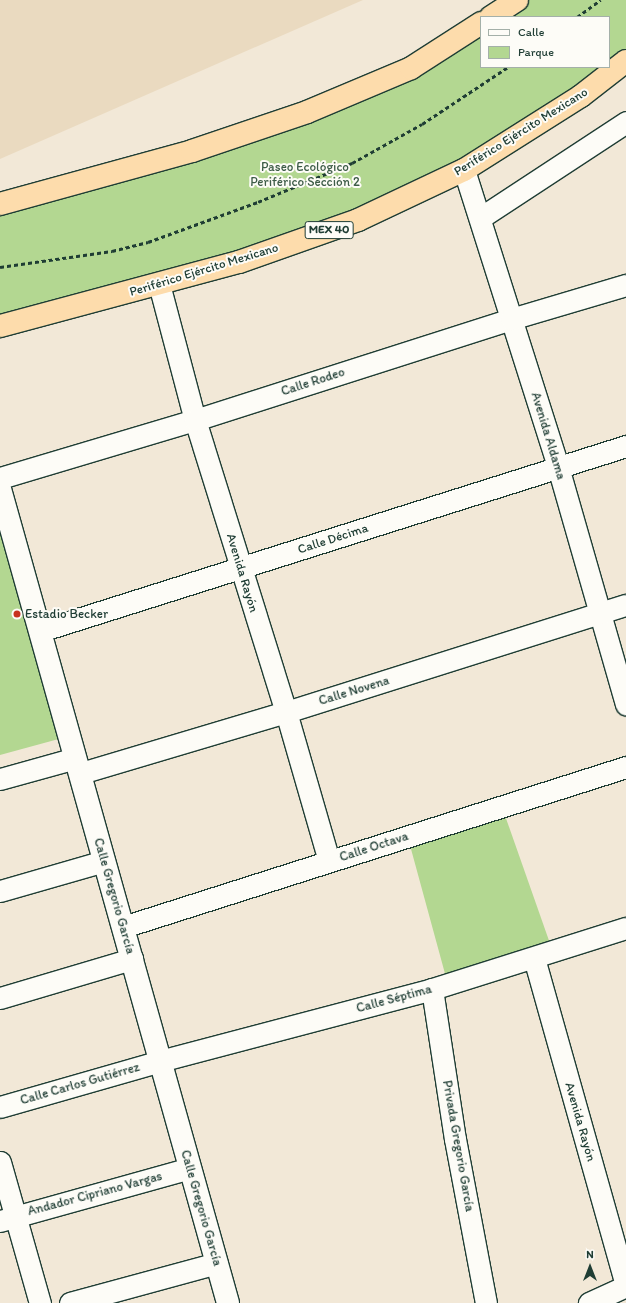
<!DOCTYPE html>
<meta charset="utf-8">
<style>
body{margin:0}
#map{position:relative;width:626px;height:1303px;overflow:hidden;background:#f2e8d7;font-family:Itim,sans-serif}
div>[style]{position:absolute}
.built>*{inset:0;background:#eadac0}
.green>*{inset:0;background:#b3d791}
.path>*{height:2.5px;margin-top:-1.25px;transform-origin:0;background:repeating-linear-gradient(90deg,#1f3d34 0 4px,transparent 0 7px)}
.roads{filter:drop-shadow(1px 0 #1f3d34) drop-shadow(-1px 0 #1f3d34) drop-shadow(0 1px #1f3d34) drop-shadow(0 -1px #1f3d34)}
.minor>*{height:21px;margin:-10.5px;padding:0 10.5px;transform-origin:10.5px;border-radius:10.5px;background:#fdfcf7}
.tertiary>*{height:22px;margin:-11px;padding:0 11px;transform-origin:11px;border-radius:11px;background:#fdfcf7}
.trunk>*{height:22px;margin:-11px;padding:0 11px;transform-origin:11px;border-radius:11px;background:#fddcac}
.dots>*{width:11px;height:11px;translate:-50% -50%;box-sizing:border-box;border:2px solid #fdfcf7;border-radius:50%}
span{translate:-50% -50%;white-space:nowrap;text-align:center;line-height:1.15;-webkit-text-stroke:4px #fdfcf7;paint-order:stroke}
.shield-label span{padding:1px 3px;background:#fdfcf7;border:1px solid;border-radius:3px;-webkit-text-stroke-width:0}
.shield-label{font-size:12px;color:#1f3d34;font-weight:700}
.street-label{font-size:13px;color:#1f3d34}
.park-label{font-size:13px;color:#3d5c47}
.poi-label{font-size:13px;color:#1f3d34}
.left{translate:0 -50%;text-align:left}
.legend{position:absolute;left:480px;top:16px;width:130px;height:52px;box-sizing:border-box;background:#fdfcf7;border:1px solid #a4b0a9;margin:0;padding:5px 7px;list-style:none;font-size:12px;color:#1f3d34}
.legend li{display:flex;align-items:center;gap:8px;height:20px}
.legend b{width:20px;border:1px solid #a4b0a9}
.north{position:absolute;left:570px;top:1247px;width:40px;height:40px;-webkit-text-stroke:3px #fdfcf7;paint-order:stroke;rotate:0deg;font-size:11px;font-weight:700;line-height:16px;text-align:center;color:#1f3d34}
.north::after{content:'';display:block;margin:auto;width:14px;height:18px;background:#1f3d34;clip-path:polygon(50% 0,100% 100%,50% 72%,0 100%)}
</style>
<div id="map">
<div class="built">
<i style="clip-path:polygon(0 0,363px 0,0 159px)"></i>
</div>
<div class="green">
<i style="clip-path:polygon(522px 0,626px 0,626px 53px,609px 65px,609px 17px,496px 17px)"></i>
<i style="clip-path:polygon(481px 27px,481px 67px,607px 67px,498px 144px,328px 228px,0 322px,0 208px,212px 148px)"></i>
<i style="clip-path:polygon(0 492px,66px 737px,0 755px)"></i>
<i style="clip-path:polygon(502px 807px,553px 952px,447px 981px,408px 838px)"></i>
</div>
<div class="path">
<i style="left:577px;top:17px;width:29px;rotate:-36deg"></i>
<i style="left:0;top:267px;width:113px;rotate:-8.1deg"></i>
<i style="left:112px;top:251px;width:37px;rotate:-14deg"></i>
<i style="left:148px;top:242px;width:117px;rotate:-20deg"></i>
<i style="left:258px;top:202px;width:102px;rotate:-22.5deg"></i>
<i style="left:352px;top:163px;width:80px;rotate:-29.1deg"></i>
<i style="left:422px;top:124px;width:103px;rotate:-33.5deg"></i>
</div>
<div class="roads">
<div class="minor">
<i style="left:464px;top:170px;width:312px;rotate:72.4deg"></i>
<i style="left:558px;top:467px;width:247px;rotate:74deg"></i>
<i style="left:480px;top:218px;width:175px;rotate:-33.3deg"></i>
<i style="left:159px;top:284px;width:141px;rotate:75.2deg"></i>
<i style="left:195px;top:420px;width:306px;rotate:72.7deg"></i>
<i style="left:286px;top:712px;width:155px;rotate:73.9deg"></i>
<i style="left:0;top:478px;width:203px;rotate:-16.6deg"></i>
<i style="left:195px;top:420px;width:332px;rotate:-17.7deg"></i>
<i style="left:511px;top:319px;width:120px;rotate:-16.5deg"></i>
<i style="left:40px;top:631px;width:615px;rotate:-17.52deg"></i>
<i style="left:81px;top:773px;width:214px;rotate:-16.6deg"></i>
<i style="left:286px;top:712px;width:356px;rotate:-17.5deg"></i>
<i style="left:0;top:779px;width:78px;rotate:-15.6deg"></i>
<i style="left:0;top:891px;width:108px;rotate:-16.1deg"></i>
<i style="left:123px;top:927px;width:528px;rotate:-17.65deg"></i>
<i style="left:534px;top:958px;width:341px;rotate:74.3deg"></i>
<i style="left:626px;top:1286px;width:41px;rotate:155.3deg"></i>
<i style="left:432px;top:989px;width:152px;rotate:81.3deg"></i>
<i style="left:455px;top:1139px;width:167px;rotate:79.3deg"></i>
<i style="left:0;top:998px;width:138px;rotate:-16.5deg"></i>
<i style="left:0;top:1107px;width:166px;rotate:-16deg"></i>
<i style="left:160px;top:1061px;width:281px;rotate:-14.8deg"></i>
<i style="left:432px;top:989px;width:203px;rotate:-17.5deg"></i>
<i style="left:0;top:1162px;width:147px;rotate:74.2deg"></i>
<i style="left:0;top:1221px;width:197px;rotate:-15.6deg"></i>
<i style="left:70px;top:1303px;width:152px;rotate:-15.2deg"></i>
</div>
<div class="tertiary">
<i style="left:0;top:489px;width:845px;rotate:74.35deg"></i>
</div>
<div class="trunk">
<i style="left:491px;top:17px;width:31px;rotate:-33deg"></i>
<i style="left:0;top:204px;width:199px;rotate:-15.4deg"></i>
<i style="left:192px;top:151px;width:121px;rotate:-18.7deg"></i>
<i style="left:307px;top:112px;width:113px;rotate:-22.9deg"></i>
<i style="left:411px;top:68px;width:83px;rotate:-32.7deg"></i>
<i style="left:0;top:326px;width:247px;rotate:-15deg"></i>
<i style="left:239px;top:262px;width:126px;rotate:-19.4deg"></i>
<i style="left:358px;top:220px;width:117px;rotate:-25.3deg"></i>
<i style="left:464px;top:170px;width:138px;rotate:-32.3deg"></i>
<i style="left:581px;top:96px;width:57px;rotate:-37.9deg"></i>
</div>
</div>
<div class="dots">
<i style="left:17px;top:614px;background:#c8321e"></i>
</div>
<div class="shield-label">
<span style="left:329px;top:230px">MEX 40</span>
</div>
<div class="street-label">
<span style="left:521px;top:132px;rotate:-32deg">Periférico Ejército Mexicano</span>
<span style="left:204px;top:270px;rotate:-17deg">Periférico Ejército Mexicano</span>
<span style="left:313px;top:382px;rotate:-18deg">Calle Rodeo</span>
<span style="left:548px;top:436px;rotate:73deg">Avenida Aldama</span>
<span style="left:333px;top:539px;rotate:-18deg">Calle Décima</span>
<span style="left:242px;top:573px;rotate:73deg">Avenida Rayón</span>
<span style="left:354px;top:691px;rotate:-17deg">Calle Novena</span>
<span style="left:374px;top:847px;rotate:-18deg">Calle Octava</span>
<span style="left:114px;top:896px;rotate:74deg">Calle Gregorio García</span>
<span style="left:394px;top:999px;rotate:-15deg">Calle Séptima</span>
<span style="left:80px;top:1084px;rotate:-16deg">Calle Carlos Gutiérrez</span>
<span style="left:580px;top:1122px;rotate:74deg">Avenida Rayón</span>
<span style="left:458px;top:1146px;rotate:80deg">Privada Gregorio García</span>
<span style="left:95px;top:1194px;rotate:-15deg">Andador Cipriano Vargas</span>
<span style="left:201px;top:1208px;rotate:74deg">Calle Gregorio García</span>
</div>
<div class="park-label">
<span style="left:305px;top:175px">Paseo Ecológico<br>Periférico Sección 2</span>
</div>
<div class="poi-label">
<span class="left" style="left:25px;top:614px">Estadio Becker</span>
</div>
<ul class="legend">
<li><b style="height:5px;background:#fdfcf7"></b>Calle</li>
<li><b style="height:11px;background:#b3d791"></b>Parque</li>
</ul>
<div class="north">N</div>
</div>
